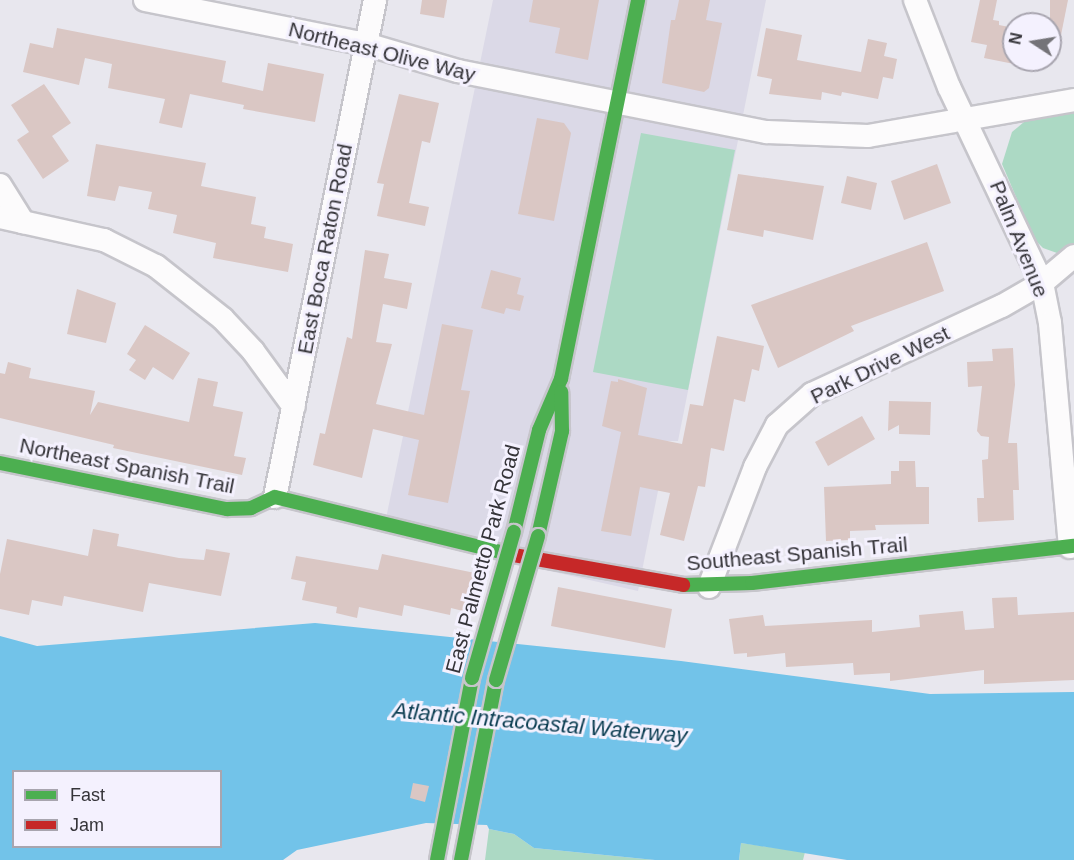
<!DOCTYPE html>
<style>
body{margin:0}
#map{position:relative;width:1074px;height:860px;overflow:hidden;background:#e8e7ee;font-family:Helvetica,sans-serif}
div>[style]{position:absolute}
.built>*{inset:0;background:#dbd9e7}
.green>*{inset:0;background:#acd9c4}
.water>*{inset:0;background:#72c3e9}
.building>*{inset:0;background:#dac7c4}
.roads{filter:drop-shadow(2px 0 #c6c5cb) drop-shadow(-2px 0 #c6c5cb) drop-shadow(0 2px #c6c5cb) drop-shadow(0 -2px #c6c5cb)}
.street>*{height:22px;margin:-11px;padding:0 11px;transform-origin:11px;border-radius:11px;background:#fcfbfc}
.fast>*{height:14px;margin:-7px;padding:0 7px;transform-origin:7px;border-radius:7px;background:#4caf50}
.jam>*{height:14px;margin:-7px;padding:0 7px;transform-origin:7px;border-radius:7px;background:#c62828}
.bridges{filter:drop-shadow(2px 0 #c6c5cb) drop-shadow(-2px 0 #c6c5cb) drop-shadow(0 2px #c6c5cb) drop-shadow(0 -2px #c6c5cb)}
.fast-bridge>*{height:14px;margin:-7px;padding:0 7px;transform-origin:7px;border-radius:7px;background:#4caf50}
span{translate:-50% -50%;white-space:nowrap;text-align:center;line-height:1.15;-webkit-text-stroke:6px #f4f1fe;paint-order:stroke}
.street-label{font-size:21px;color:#353439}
.water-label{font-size:22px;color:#0a3c51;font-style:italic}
.legend{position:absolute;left:12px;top:770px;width:210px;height:78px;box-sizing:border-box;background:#f4f1fe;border:2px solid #a8a5af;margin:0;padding:8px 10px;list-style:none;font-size:18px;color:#353439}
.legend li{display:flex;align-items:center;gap:12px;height:30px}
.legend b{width:30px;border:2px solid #a8a5af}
.north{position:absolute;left:1002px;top:12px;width:60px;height:60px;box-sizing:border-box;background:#f4f1fe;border:2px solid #a8a5af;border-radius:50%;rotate:282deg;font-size:16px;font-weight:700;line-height:24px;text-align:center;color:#353439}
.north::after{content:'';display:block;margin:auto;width:21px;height:27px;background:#747378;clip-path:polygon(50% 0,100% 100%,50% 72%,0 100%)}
</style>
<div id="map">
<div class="built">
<i style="clip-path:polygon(493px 0,766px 0,678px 441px,668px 441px,638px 591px,383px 533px)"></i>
</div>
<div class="green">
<i style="clip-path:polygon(1074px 107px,1074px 247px,1057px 253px,1043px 248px,1034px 239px,1002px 164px,1012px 132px,1031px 116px)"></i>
<i style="clip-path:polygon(641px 133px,735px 150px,688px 390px,593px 372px)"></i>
<i style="clip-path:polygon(489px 829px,514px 834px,534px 848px,655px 860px,485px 860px)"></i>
<i style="clip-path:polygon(741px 843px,805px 852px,803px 860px,739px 860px)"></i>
</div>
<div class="water">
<i style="clip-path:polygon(evenodd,315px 623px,681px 661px,930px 694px,1074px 692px,1074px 860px,847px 860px,741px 843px,739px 860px,655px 860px,534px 848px,514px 834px,489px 829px,487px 825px,426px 823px,297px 850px,283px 860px,0 860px,0 636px,37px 646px,315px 623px,14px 772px,220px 772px,220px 846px,14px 846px,14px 772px)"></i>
</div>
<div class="building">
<i style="clip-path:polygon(422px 0,447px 0,444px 18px,420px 14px)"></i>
<i style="clip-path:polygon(533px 0,599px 0,588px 60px,555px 53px,560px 28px,529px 22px)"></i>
<i style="clip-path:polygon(679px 0,710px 0,706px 20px,722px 23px,709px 88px,704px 92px,662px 83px,671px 20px,675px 20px)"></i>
<i style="clip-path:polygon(980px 0,997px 0,993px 20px,999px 21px,999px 25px,1014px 28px,1014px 64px,984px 58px,987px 45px,971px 42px)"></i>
<i style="clip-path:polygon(1050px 0,1068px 0,1057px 55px,1050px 54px)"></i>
<i style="clip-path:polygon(57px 28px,226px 61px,222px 82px,263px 91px,268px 63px,324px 74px,315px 122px,243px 109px,244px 105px,190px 94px,182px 128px,159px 123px,165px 99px,108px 88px,112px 64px,85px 58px,79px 85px,23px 72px,30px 43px,53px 48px)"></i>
<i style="clip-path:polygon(766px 28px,802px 35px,797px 60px,861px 72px,868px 39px,887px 43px,884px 56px,897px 59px,893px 79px,883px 77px,878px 99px,842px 92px,841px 96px,822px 92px,821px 100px,769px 94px,772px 79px,757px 76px)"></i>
<i style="clip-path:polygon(44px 84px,71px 123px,52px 136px,69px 161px,43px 179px,17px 140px,29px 132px,11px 105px)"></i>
<i style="clip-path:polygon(399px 94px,439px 103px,430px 143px,422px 141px,409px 203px,429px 207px,425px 226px,377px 216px,384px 184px,377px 183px)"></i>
<i style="clip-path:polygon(537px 118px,564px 123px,571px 133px,554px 221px,518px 214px)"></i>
<i style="clip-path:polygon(96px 144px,206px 163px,201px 186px,256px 197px,251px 224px,266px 227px,264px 238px,293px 244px,288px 272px,213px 258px,216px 243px,173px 233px,177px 215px,148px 209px,152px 192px,119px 186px,115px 201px,87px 196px)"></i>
<i style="clip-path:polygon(937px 164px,951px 203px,904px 220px,891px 181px)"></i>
<i style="clip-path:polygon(738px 174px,824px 186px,813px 240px,764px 230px,763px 237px,727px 230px)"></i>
<i style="clip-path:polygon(847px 176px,877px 183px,871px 210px,841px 203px)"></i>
<i style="clip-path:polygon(927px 242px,944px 291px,851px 326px,854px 331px,778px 368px,751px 305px)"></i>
<i style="clip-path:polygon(365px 250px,389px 254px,384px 278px,412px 283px,407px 309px,383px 304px,376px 342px,392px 344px,376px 404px,424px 415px,442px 324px,473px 330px,461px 390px,470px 391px,448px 503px,408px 495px,419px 440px,373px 429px,362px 478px,313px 465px,320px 433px,325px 434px,347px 337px,352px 339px)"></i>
<i style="clip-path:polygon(491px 270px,521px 278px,517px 294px,524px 296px,520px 311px,506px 308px,504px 314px,481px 308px)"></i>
<i style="clip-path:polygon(77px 289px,116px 303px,106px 343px,67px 334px)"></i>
<i style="clip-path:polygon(145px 325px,190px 353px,173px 380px,153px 367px,145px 380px,129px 370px,136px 360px,127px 354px)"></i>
<i style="clip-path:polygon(717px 336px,764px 346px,759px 371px,752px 369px,745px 402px,734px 399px,724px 451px,711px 448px,705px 487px,698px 486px,684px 541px,660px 535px,670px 493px,640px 487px,631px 536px,601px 531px,621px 432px,602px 426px,611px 381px,618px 382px,618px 379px,647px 388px,638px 435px,682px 444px,690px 404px,703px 406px)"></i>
<i style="clip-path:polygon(1013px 348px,1015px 385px,1008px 443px,1017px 443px,1019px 490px,1013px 490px,1014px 520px,978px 522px,977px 498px,984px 498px,982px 460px,988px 459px,989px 437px,981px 436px,977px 431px,982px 386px,968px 387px,967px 362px,993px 361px,992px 349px)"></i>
<i style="clip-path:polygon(8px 362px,31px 368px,29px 378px,95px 391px,90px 415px,98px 402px,189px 422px,198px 378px,218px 382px,213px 406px,243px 412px,234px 456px,246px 458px,242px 475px,113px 448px,114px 445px,0 418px,0 373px,5px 374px)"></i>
<i style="clip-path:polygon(889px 401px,931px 402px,930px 435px,899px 434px,899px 425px,888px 431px)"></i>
<i style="clip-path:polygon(862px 416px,875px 439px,828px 466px,815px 442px)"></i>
<i style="clip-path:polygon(899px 461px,915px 461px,916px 487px,929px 487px,929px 524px,875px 525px,876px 530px,850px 531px,850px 540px,826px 541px,824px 487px,891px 484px,891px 471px,899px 471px)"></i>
<i style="clip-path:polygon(93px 529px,119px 534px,117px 546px,179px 558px,204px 560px,206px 549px,230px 553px,221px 596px,149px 583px,143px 612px,64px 596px,62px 606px,32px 600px,29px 615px,0 609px,0 574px,7px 539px,88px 556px)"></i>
<i style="clip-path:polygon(382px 554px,475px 573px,467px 612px,451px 608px,450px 615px,404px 605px,402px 616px,359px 607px,357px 618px,336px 613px,337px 607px,302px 600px,306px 582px,291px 579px,296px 556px,378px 570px)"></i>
<i style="clip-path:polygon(558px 587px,672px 609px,665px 648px,551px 626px)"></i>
<i style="clip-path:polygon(1017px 597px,1018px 615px,1074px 612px,1074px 680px,984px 684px,984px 670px,890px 681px,890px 673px,854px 675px,853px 663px,786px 667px,785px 653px,747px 657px,747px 653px,734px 654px,729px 619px,763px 615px,765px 626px,872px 620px,872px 632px,920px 627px,919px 615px,963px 611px,965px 630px,994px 628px,992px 598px)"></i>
<i style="clip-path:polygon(413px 783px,429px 786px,425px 802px,410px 798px)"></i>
</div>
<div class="roads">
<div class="street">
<i style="left:145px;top:0;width:225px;rotate:11.3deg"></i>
<i style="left:366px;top:44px;width:96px;rotate:16.4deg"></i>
<i style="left:458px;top:71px;width:315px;rotate:11.2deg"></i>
<i style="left:767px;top:132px;width:101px;rotate:2.3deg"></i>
<i style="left:868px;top:136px;width:209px;rotate:-9.9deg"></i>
<i style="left:915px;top:0;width:93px;rotate:68.7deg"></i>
<i style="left:949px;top:87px;width:217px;rotate:64.6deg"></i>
<i style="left:1042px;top:283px;width:41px;rotate:78.7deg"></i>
<i style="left:1050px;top:323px;width:225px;rotate:84.9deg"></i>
<i style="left:0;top:185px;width:44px;rotate:58.1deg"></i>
<i style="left:0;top:217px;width:107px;rotate:12.5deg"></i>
<i style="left:104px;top:240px;width:58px;rotate:26.6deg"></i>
<i style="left:156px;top:266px;width:85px;rotate:38.3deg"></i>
<i style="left:223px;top:319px;width:44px;rotate:46.8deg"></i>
<i style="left:253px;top:351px;width:69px;rotate:53.8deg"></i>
<i style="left:275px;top:497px;width:507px;rotate:-78.62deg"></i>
<i style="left:709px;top:587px;width:129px;rotate:-69deg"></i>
<i style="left:755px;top:467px;width:47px;rotate:-62.4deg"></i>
<i style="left:777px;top:425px;width:47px;rotate:-41.5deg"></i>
<i style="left:812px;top:394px;width:209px;rotate:-24.9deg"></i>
<i style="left:1002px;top:306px;width:46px;rotate:-29.9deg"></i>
<i style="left:1042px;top:283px;width:42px;rotate:-40.2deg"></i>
</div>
<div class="fast">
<i style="left:0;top:463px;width:232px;rotate:11.5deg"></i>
<i style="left:227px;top:509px;width:24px;rotate:-2deg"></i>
<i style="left:251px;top:508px;width:26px;rotate:-25deg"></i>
<i style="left:275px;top:497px;width:240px;rotate:13.7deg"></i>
<i style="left:514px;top:532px;width:105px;rotate:-76.2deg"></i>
<i style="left:539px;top:430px;width:56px;rotate:-66.7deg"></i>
<i style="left:561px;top:379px;width:387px;rotate:-78.5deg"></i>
<i style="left:538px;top:536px;width:108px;rotate:-77.1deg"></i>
<i style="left:562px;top:431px;width:39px;rotate:-91deg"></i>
<i style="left:683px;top:585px;width:69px;rotate:-1.7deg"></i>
<i style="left:752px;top:583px;width:324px;rotate:-6.6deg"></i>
<i style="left:437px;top:860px;width:185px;rotate:-79.1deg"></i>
<i style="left:461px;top:860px;width:183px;rotate:-79deg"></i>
</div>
<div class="jam">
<i style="left:508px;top:554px;width:178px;rotate:10deg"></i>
</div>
</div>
<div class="bridges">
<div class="fast-bridge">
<i style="left:472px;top:678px;width:152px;rotate:-74deg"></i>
<i style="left:496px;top:680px;width:150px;rotate:-73.7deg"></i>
</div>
</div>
<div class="street-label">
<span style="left:382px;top:52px;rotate:14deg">Northeast Olive Way</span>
<span style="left:1019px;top:239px;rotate:68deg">Palm Avenue</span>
<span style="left:325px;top:249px;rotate:-79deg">East Boca Raton Road</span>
<span style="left:880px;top:365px;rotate:-26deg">Park Drive West</span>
<span style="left:127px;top:466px;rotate:11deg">Northeast Spanish Trail</span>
<span style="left:797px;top:554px;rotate:-5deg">Southeast Spanish Trail</span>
<span style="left:483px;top:559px;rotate:-75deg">East Palmetto Park Road</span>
</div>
<div class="water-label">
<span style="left:540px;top:723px;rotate:5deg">Atlantic Intracoastal Waterway</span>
</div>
<ul class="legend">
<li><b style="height:8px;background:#4caf50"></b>Fast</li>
<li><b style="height:8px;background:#c62828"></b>Jam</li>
</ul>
<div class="north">N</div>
</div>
